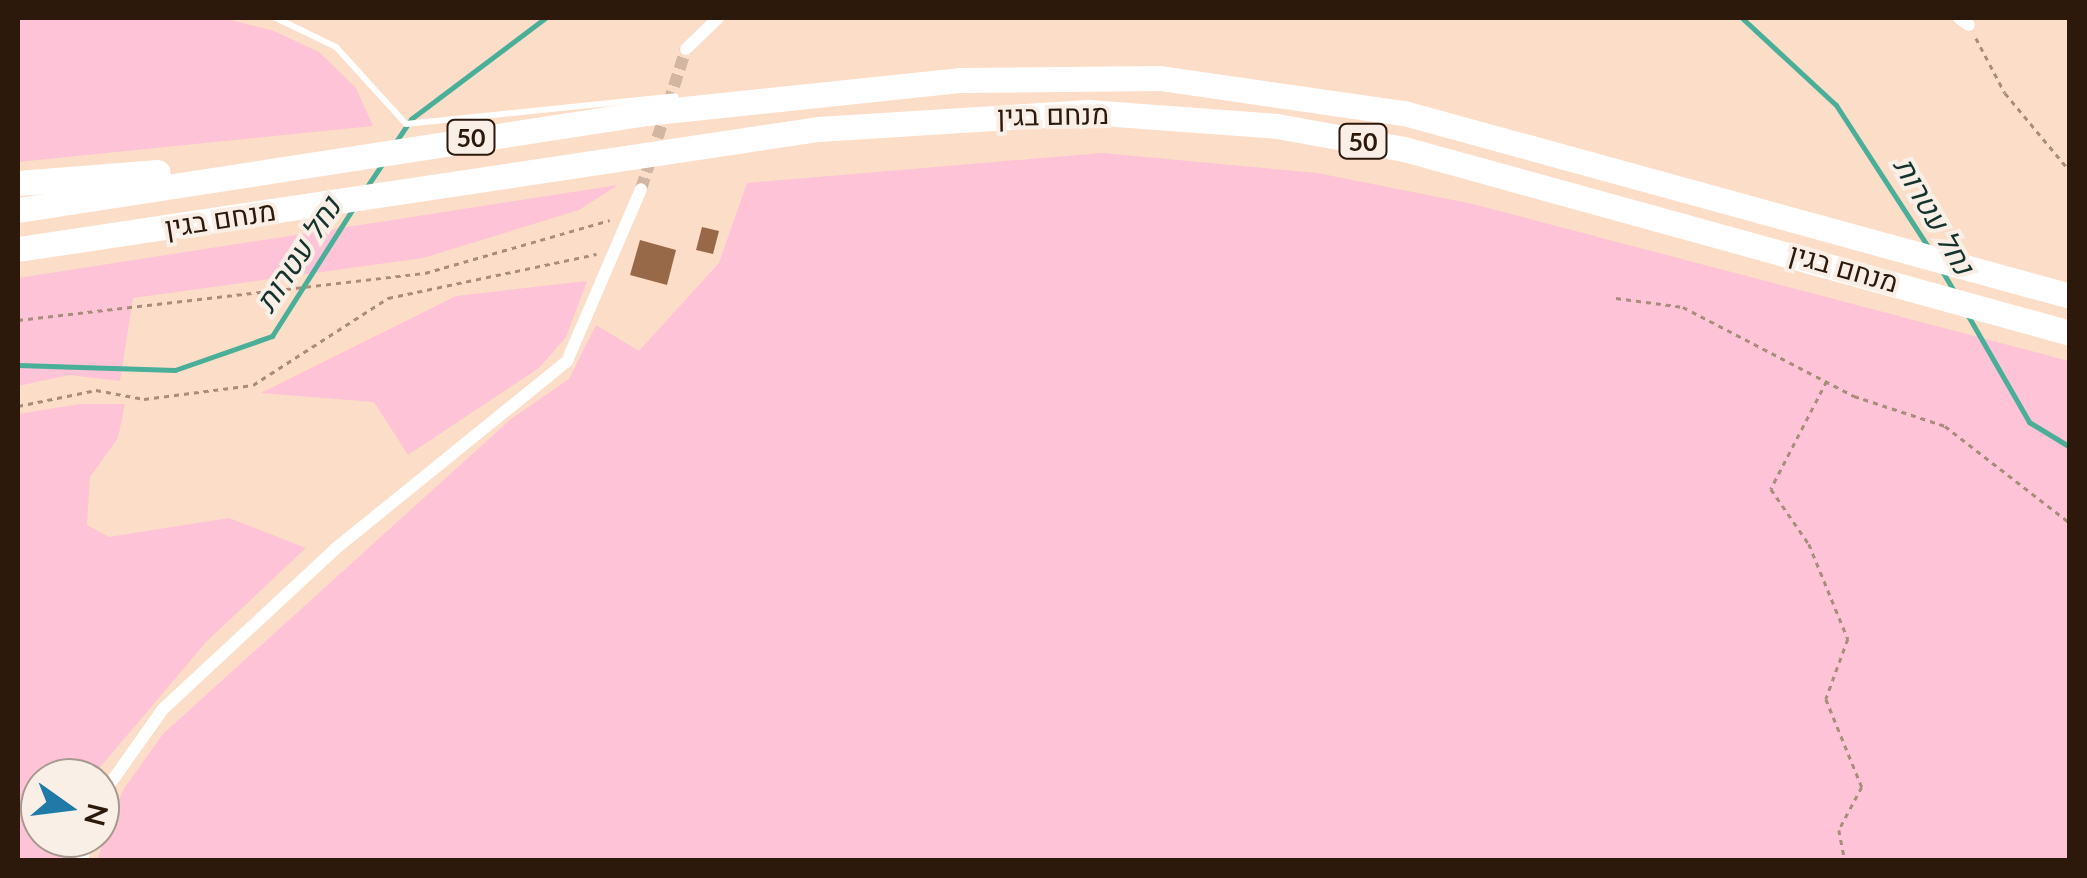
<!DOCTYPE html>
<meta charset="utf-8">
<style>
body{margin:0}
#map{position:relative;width:2087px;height:878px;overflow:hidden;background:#fcddc7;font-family:Lato,Heebo,sans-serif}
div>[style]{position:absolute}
.green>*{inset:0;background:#fec3d7}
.stream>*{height:5px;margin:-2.5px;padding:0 2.5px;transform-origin:2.5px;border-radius:2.5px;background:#4aaf99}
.building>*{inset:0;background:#976948}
.minor-tunnel>*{height:12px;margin-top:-6px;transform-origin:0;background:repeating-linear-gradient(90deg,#d2b6a1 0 12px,transparent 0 18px)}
.path>*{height:2.5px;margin-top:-1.25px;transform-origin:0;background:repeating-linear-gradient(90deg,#a88d7b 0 5px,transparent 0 10px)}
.service>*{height:6px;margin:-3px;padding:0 3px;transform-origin:3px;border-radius:3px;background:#fff}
.minor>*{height:12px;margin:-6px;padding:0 6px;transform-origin:6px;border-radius:6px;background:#fff}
.motorway>*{height:25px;margin:-12.5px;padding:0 12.5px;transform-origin:12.5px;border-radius:12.5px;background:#fff}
span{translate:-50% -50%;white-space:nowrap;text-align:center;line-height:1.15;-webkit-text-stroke:8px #f9efe7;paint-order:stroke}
.shield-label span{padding:2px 8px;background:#f9efe7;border:2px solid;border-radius:8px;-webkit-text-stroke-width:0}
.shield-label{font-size:25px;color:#2c190b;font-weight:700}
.street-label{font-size:28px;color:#2c190b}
.water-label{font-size:30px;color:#14332c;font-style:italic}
.frame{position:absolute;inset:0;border:20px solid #2c190b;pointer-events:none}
.north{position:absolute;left:20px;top:758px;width:100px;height:100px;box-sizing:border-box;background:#f9efe7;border:2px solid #a7998f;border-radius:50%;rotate:104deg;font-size:28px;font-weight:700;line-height:40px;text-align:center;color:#2c190b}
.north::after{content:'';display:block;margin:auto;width:35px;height:45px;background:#1f7aa8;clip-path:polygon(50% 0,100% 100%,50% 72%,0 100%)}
</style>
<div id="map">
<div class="green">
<i style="clip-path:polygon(18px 18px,223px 18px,274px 31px,319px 52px,356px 88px,373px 126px,18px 162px)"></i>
<i style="clip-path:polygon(1102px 153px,1317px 173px,1473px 204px,2069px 361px,2069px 860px,97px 860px,123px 790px,163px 734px,511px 419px,569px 379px,596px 325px,639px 351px,719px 263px,747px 183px)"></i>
<i style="clip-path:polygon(618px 185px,579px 210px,423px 258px,133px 298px,120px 381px,69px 375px,18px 386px,18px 278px)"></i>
<i style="clip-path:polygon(587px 281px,566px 337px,539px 368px,408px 455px,374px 402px,261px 393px,456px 296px)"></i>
<i style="clip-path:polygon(80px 404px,125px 404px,118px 438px,90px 477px,87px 525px,109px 537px,229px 518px,306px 548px,207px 641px,91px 778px,40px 778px,40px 838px,71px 838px,66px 860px,18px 860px,18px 414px)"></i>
</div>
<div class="stream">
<i style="left:1742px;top:18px;width:128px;rotate:42.8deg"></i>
<i style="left:1836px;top:105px;width:171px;rotate:57deg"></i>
<i style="left:395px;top:143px;width:29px;rotate:-56deg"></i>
<i style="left:411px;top:119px;width:168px;rotate:-37deg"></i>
<i style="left:368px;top:185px;width:29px;rotate:-56deg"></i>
<i style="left:1942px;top:271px;width:23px;rotate:59deg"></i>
<i style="left:1967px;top:314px;width:125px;rotate:60.1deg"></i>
<i style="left:2029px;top:422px;width:48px;rotate:31.4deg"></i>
<i style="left:18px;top:365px;width:157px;rotate:1.8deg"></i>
<i style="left:175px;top:370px;width:103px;rotate:-19.3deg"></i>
<i style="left:272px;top:336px;width:153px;rotate:-57.6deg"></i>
</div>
<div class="building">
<i style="clip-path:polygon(702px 227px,719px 231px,713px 254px,696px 250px)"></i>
<i style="clip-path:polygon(640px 240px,676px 250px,667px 285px,630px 275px)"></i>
</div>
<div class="minor-tunnel">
<i style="left:641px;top:189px;width:147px;rotate:-72.2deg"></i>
</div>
<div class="path">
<i style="left:1976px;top:38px;width:62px;rotate:62.2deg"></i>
<i style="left:2005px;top:93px;width:102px;rotate:50.2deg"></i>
<i style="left:1616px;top:298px;width:68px;rotate:7.7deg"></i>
<i style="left:1683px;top:307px;width:193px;rotate:27.5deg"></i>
<i style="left:1854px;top:396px;width:96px;rotate:18.2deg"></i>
<i style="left:1945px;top:426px;width:158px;rotate:37.8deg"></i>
<i style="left:18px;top:320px;width:410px;rotate:-6.6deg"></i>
<i style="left:425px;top:273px;width:192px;rotate:-16deg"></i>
<i style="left:1827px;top:381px;width:122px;rotate:117.4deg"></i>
<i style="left:1771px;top:489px;width:67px;rotate:55.4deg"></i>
<i style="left:1809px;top:544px;width:103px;rotate:67.7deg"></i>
<i style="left:1848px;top:639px;width:64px;rotate:110.1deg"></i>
<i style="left:1826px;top:699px;width:95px;rotate:67.8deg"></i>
<i style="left:1862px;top:787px;width:49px;rotate:118.1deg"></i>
<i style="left:1839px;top:830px;width:31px;rotate:79deg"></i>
<i style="left:18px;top:406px;width:80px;rotate:-11.6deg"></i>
<i style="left:96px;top:390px;width:49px;rotate:10.6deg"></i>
<i style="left:144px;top:399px;width:110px;rotate:-7.3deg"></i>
<i style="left:253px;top:385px;width:161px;rotate:-32.8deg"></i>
<i style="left:388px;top:298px;width:213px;rotate:-11.9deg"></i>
</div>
<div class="service">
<i style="left:276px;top:18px;width:67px;rotate:25.8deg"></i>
<i style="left:336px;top:47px;width:104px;rotate:47.7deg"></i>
<i style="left:406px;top:124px;width:271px;rotate:-5.9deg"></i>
</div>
<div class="minor">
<i style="left:1959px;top:18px;width:12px;rotate:35deg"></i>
<i style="left:686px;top:49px;width:45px;rotate:-44.1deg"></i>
<i style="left:100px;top:798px;width:109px;rotate:-54.7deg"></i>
<i style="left:163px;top:709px;width:235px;rotate:-42.9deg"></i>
<i style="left:335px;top:549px;width:299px;rotate:-39deg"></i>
<i style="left:567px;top:361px;width:187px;rotate:-66.7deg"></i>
<i style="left:82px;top:860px;width:23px;rotate:-77deg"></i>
</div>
<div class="motorway">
<i style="left:18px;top:183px;width:140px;rotate:-4.5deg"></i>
<i style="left:18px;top:210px;width:635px;rotate:-8.78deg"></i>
<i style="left:646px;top:113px;width:317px;rotate:-6deg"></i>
<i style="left:961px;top:80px;width:199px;rotate:-0.6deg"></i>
<i style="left:1160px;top:78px;width:246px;rotate:8.2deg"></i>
<i style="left:1404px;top:113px;width:691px;rotate:15.36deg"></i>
<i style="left:18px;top:249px;width:809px;rotate:-8.53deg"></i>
<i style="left:818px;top:129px;width:271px;rotate:-3.6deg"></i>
<i style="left:1088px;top:112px;width:190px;rotate:4.2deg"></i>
<i style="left:1277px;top:126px;width:129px;rotate:10.3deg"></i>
<i style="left:1404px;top:149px;width:691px;rotate:15.44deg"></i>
</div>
<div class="shield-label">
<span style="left:471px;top:137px">50</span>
<span style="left:1363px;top:141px">50</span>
</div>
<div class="street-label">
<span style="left:1053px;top:114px;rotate:-1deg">מנחם בגין</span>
<span style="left:220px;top:218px;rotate:-9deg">מנחם בגין</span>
<span style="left:1844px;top:267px;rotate:16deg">מנחם בגין</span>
</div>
<div class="water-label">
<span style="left:1935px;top:215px;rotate:60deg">נחל עטרות</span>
<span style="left:297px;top:254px;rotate:-57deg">נחל עטרות</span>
</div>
<div class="frame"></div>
<div class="north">N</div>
</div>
